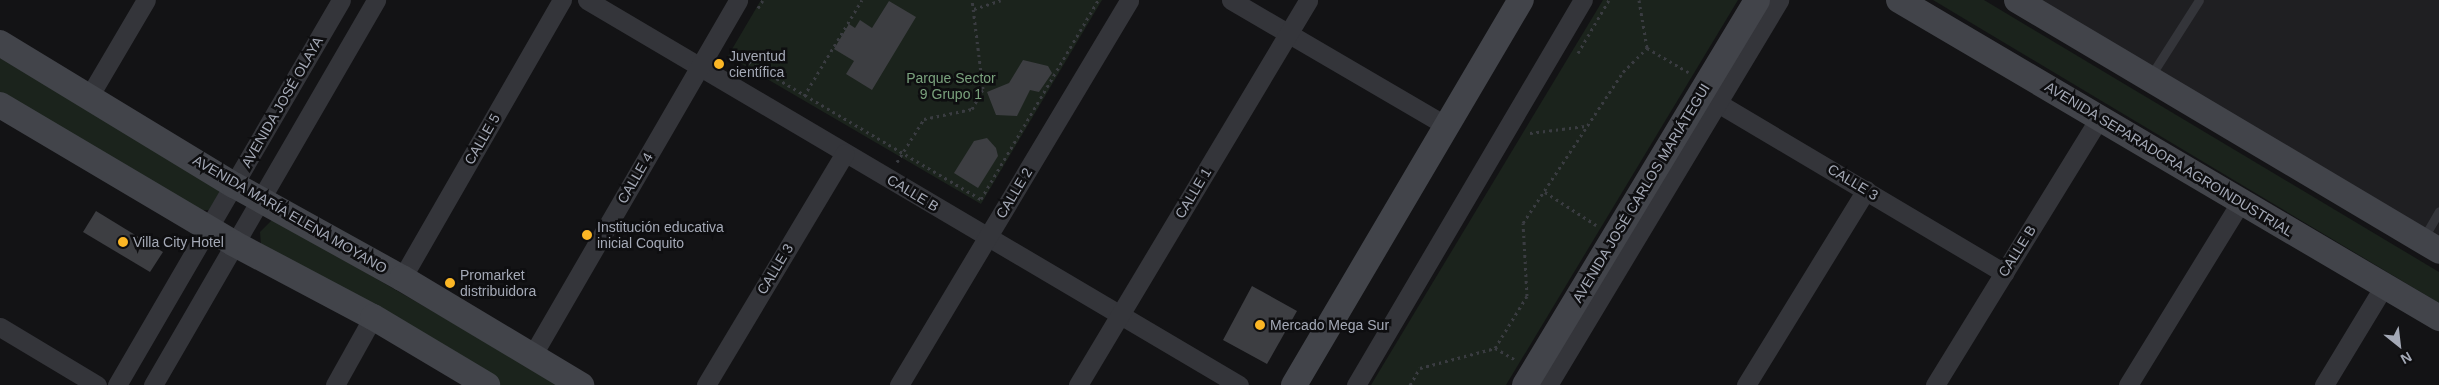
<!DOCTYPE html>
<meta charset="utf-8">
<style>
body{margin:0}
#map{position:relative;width:2439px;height:385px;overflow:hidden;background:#131315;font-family:Arial,sans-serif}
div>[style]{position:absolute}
.built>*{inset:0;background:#1f1f22}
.green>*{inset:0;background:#1b231c}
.building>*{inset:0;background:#3d3e42}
.path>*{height:3px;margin-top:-1.5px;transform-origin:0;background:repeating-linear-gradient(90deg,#3a3c41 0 2.5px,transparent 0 6.5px)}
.lane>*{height:9px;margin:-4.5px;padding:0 4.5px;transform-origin:4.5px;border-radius:4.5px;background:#34353a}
.street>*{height:19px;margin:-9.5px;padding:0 9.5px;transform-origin:9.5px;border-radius:9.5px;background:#34353a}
.secondary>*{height:26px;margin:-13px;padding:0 13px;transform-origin:13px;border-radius:13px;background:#42444a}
.dots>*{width:14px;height:14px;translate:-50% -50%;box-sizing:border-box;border:2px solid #0e0e10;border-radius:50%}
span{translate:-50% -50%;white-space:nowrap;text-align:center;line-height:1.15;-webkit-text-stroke:5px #0e0e10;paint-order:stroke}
.poi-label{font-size:14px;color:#a4a9b6}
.left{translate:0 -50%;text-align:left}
.park-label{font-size:14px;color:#7aa27d}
.street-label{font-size:14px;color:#a4a9b6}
.north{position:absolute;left:2374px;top:320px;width:50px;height:50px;-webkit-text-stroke:4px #0e0e10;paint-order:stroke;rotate:151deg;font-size:14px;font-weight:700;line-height:20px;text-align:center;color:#a4a9b6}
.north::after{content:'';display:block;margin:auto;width:18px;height:22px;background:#a4a9b6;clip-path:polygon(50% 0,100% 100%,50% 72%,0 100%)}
</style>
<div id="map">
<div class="built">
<i style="clip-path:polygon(2032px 0,2439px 0,2439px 240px)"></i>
</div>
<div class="green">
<i style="clip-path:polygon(761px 0,1102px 0,981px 204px,728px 56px)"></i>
<i style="clip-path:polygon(1603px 0,1738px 0,1506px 385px,1371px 385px)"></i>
<i style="clip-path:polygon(1933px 0,1984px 0,2439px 272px,2439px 303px)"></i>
<i style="clip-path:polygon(0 58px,217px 184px,221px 195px,211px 210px,201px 210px,0 92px)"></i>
<i style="clip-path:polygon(273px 219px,522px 363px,558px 385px,501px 385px,261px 245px,260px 232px)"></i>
</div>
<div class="building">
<i style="clip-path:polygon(889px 1px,916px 17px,872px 90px,846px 74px,854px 61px,834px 49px,849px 24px,855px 28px,860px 20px,872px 28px)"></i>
<i style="clip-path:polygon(1023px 60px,1048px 66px,1052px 73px,1039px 92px,1030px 90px,1017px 116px,996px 115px,987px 92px,1009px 83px)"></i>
<i style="clip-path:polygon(987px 138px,996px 148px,998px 156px,978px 188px,954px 173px,974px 141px)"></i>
<i style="clip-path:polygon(96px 211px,163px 252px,150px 272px,83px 232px)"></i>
<i style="clip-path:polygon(1252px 286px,1297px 311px,1267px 364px,1223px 340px)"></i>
</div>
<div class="path">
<i style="left:1639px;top:0;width:49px;rotate:80.5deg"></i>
<i style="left:1647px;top:48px;width:48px;rotate:30.3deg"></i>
<i style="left:758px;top:8px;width:9px;rotate:-58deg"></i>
<i style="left:974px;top:9px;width:28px;rotate:-18deg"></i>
<i style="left:732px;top:52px;width:289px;rotate:30.6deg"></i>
<i style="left:981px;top:199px;width:231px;rotate:-59.5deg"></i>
<i style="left:1578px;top:53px;width:61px;rotate:-59.7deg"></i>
<i style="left:804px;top:96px;width:112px;rotate:-58.9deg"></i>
<i style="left:1530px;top:133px;width:56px;rotate:-7.1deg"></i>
<i style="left:897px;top:162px;width:51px;rotate:-57.9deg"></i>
<i style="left:924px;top:119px;width:49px;rotate:-11.8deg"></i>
<i style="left:972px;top:109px;width:23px;rotate:-61deg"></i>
<i style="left:983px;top:89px;width:90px;rotate:-97deg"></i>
<i style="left:1545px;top:192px;width:61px;rotate:32.9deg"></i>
<i style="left:1495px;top:348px;width:22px;rotate:30deg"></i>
<i style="left:1410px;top:385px;width:20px;rotate:-60deg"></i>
<i style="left:1420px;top:368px;width:78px;rotate:-14.9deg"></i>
<i style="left:1495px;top:348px;width:61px;rotate:-58.4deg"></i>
<i style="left:1527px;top:296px;width:73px;rotate:-93.1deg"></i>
<i style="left:1523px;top:223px;width:181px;rotate:-56.5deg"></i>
<i style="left:1623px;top:72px;width:34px;rotate:-45deg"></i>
</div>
<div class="lane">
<i style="left:2150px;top:77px;width:91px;rotate:-57.5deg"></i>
<i style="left:2423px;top:239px;width:32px;rotate:-60deg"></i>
</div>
<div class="street">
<i style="left:587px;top:0;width:757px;rotate:30.56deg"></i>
<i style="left:1231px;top:0;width:250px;rotate:30.3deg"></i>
<i style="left:90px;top:95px;width:110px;rotate:-59.5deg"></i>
<i style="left:1706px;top:96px;width:347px;rotate:30.7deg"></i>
<i style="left:402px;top:278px;width:321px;rotate:-60.1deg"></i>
<i style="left:0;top:327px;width:113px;rotate:30.9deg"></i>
<i style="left:532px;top:356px;width:411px;rotate:-59.9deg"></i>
<i style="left:117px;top:385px;width:445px;rotate:-59.8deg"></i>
<i style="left:153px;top:385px;width:445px;rotate:-59.9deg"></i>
<i style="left:335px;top:385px;width:78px;rotate:-60.8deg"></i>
<i style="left:706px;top:385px;width:270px;rotate:-59.1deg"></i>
<i style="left:899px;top:385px;width:448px;rotate:-59.1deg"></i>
<i style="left:1078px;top:385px;width:448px;rotate:-59.1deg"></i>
<i style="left:1356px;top:385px;width:447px;rotate:-59.5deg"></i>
<i style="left:1548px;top:385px;width:449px;rotate:-59deg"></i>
<i style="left:1746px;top:385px;width:229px;rotate:-58.4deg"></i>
<i style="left:1935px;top:385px;width:313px;rotate:-58.4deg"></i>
<i style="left:2128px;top:385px;width:216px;rotate:-58.4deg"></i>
<i style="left:2324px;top:385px;width:116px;rotate:-58.8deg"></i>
</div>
<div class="secondary">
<i style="left:1899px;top:0;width:627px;rotate:30.49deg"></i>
<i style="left:2017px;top:0;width:491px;rotate:30.7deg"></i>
<i style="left:0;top:43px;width:274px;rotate:31.3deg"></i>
<i style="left:234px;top:185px;width:192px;rotate:29deg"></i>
<i style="left:402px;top:278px;width:209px;rotate:30.9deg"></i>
<i style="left:0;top:105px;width:271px;rotate:30.6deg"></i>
<i style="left:233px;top:243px;width:158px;rotate:27.9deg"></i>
<i style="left:373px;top:317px;width:133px;rotate:30.8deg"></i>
<i style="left:1294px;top:385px;width:447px;rotate:-59.5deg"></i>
<i style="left:1525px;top:385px;width:449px;rotate:-58.9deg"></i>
</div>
<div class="dots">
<i style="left:719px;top:64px;background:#fbb625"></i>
<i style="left:587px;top:235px;background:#fbb625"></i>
<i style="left:123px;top:242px;background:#fbb625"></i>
<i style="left:450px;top:283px;background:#fbb625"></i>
<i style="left:1260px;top:325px;background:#fbb625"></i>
</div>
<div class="poi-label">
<span class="left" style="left:729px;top:64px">Juventud<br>científica</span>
<span class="left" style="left:597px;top:235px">Institución educativa<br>inicial Coquito</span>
<span class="left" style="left:133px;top:242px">Villa City Hotel</span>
<span class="left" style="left:460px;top:283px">Promarket<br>distribuidora</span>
<span class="left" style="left:1270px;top:325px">Mercado Mega Sur</span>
</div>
<div class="park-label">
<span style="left:951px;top:86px">Parque Sector<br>9 Grupo 1</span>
</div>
<div class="street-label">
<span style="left:282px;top:102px;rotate:-60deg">AVENIDA JOSÉ OLAYA</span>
<span style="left:482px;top:139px;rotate:-60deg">CALLE 5</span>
<span style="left:2169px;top:159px;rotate:31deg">AVENIDA SEPARADORA AGROINDUSTRIAL</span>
<span style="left:635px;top:178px;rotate:-60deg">CALLE 4</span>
<span style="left:1853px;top:182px;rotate:31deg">CALLE 3</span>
<span style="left:913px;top:193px;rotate:31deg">CALLE B</span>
<span style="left:1014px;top:193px;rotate:-59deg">CALLE 2</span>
<span style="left:1193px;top:193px;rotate:-59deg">CALLE 1</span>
<span style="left:1641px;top:193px;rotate:-59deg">AVENIDA JOSÉ CARLOS MARIÁTEGUI</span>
<span style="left:290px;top:214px;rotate:30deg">AVENIDA MARÍA ELENA MOYANO</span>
<span style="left:2017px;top:251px;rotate:-58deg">CALLE B</span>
<span style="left:775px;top:269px;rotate:-59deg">CALLE 3</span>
</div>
<div class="north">N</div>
</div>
